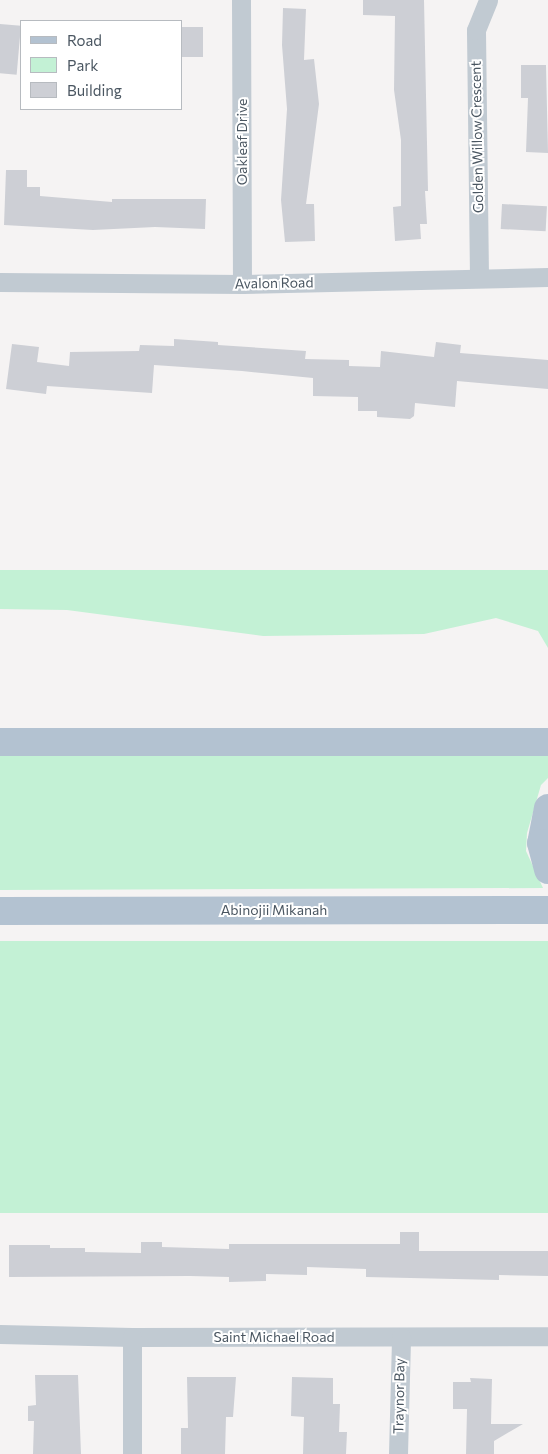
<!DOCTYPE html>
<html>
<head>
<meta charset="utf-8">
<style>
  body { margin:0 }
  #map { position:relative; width:548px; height:1454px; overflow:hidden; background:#f5f3f3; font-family:Commissioner,sans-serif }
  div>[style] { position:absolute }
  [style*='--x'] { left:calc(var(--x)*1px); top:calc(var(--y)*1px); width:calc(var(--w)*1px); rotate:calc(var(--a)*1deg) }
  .green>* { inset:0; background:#c3f1d5; transform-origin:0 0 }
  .building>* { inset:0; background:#cdcfd5; transform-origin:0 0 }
  .street>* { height:19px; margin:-9.5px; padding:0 9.5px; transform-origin:9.5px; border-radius:9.5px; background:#c1cad2 }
  .primary>* { height:28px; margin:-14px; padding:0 14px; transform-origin:14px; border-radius:14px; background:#b3c2d1 }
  span { translate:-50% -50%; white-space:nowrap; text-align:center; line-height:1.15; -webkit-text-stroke:4px #fff; paint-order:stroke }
  .street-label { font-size:14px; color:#4a5661 }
  .legend { position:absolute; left:20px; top:20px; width:162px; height:90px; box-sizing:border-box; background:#fff; border:1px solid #b7bbc0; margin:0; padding:6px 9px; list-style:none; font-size:15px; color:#4a5661 }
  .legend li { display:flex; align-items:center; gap:10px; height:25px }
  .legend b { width:25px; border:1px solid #b7bbc0 }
</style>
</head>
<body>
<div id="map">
  <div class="green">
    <i style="clip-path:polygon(0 570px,548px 570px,548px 648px,538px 631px,496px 618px,424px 634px,263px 636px,67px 610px,0 609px)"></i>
    <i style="clip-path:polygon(548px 751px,548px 778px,541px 785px,527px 833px,526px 851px,543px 888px,0 890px,0 754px)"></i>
    <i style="left:0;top:941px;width:548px;height:272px"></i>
  </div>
  <div class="building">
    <i style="clip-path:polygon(363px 0,424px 0,428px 191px,425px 191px,427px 224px,420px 224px,421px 239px,395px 241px,393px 207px,401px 206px,401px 140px,394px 90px,395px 16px,363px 15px)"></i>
    <i style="clip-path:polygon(283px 8px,306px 9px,304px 60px,314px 59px,319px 104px,306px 204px,314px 204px,315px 241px,285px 242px,281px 200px,287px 109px,282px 45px)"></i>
    <i style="left:0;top:24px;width:21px;height:49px;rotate:5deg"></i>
    <i style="left:181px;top:27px;width:22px;height:30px"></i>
    <i style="clip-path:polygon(521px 65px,546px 65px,548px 153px,526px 152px,528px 98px,521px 98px)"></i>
    <i style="clip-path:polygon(6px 170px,27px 170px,27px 187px,40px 187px,40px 196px,112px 202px,112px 199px,206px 199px,205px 229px,155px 227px,93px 230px,4px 225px)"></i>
    <i style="left:502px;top:204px;width:45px;height:25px;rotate:3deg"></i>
    <i style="clip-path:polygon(174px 339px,218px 342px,218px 345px,306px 351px,305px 359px,349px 360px,349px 366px,380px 367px,381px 351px,434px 357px,436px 342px,461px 345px,460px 353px,548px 360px,548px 389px,457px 381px,455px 407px,415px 403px,414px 416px,410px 419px,377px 417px,377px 411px,358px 411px,358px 397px,313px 396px,313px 378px,242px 371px,154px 365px,152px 393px,47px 386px,46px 394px,6px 389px,12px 344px,39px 347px,37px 362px,69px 366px,70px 352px,139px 351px,140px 345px,174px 346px)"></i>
    <i style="clip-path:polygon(400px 1232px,419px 1232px,419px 1251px,548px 1251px,548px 1276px,499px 1275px,499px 1280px,366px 1277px,366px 1269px,307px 1267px,307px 1275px,266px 1274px,266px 1281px,229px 1282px,229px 1277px,190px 1276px,9px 1277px,9px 1245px,50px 1245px,50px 1248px,85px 1248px,85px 1252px,141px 1253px,141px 1242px,162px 1242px,162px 1247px,229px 1249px,229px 1244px,400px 1244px)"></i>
    <i style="clip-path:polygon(35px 1375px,78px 1375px,81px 1454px,33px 1454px,34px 1421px,28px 1421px,28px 1406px,36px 1405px)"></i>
    <i style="clip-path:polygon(187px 1377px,236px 1377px,233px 1417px,226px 1417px,225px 1454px,181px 1454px,181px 1428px,188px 1428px)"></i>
    <i style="clip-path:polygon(292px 1377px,333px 1378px,333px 1404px,340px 1404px,339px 1432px,347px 1432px,346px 1454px,303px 1454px,304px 1417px,291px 1416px)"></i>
    <i style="clip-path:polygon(470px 1378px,492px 1379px,491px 1424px,523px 1424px,494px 1441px,494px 1454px,466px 1454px,467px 1409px,453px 1409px,453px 1382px,471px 1382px)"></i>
  </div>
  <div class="street">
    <i style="--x:241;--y:0;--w:284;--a:89.8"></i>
    <i style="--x:479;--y:277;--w:247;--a:-90.7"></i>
    <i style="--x:476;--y:30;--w:32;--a:-68"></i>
    <i style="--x:0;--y:282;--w:242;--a:0.5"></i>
    <i style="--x:242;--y:284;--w:306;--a:-1.3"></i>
    <i style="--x:0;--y:1334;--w:132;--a:1.3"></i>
    <i style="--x:132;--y:1337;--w:416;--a:-0.1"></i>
    <i style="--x:132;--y:1337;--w:117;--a:90"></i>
    <i style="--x:398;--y:1454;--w:117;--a:-88.5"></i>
  </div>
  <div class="primary">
    <i style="--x:0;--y:742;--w:548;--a:0"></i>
    <i style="--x:548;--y:808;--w:36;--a:101"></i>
    <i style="--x:541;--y:843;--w:28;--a:75"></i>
    <i style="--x:0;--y:911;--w:548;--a:-0.1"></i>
  </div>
  <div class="street-label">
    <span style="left:477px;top:137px;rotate:-91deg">Golden Willow Crescent</span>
    <span style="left:242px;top:142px;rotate:-90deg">Oakleaf Drive</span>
    <span style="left:274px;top:283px;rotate:-1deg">Avalon Road</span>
    <span style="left:274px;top:910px">Abinojii Mikanah</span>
    <span style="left:274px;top:1337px">Saint Michael Road</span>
    <span style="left:399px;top:1396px;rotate:-89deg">Traynor Bay</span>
  </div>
  <ul class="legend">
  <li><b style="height:6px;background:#b3c2d1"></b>Road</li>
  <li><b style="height:14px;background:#c3f1d5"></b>Park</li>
  <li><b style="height:14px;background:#cdcfd5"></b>Building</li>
  </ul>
</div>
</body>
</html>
